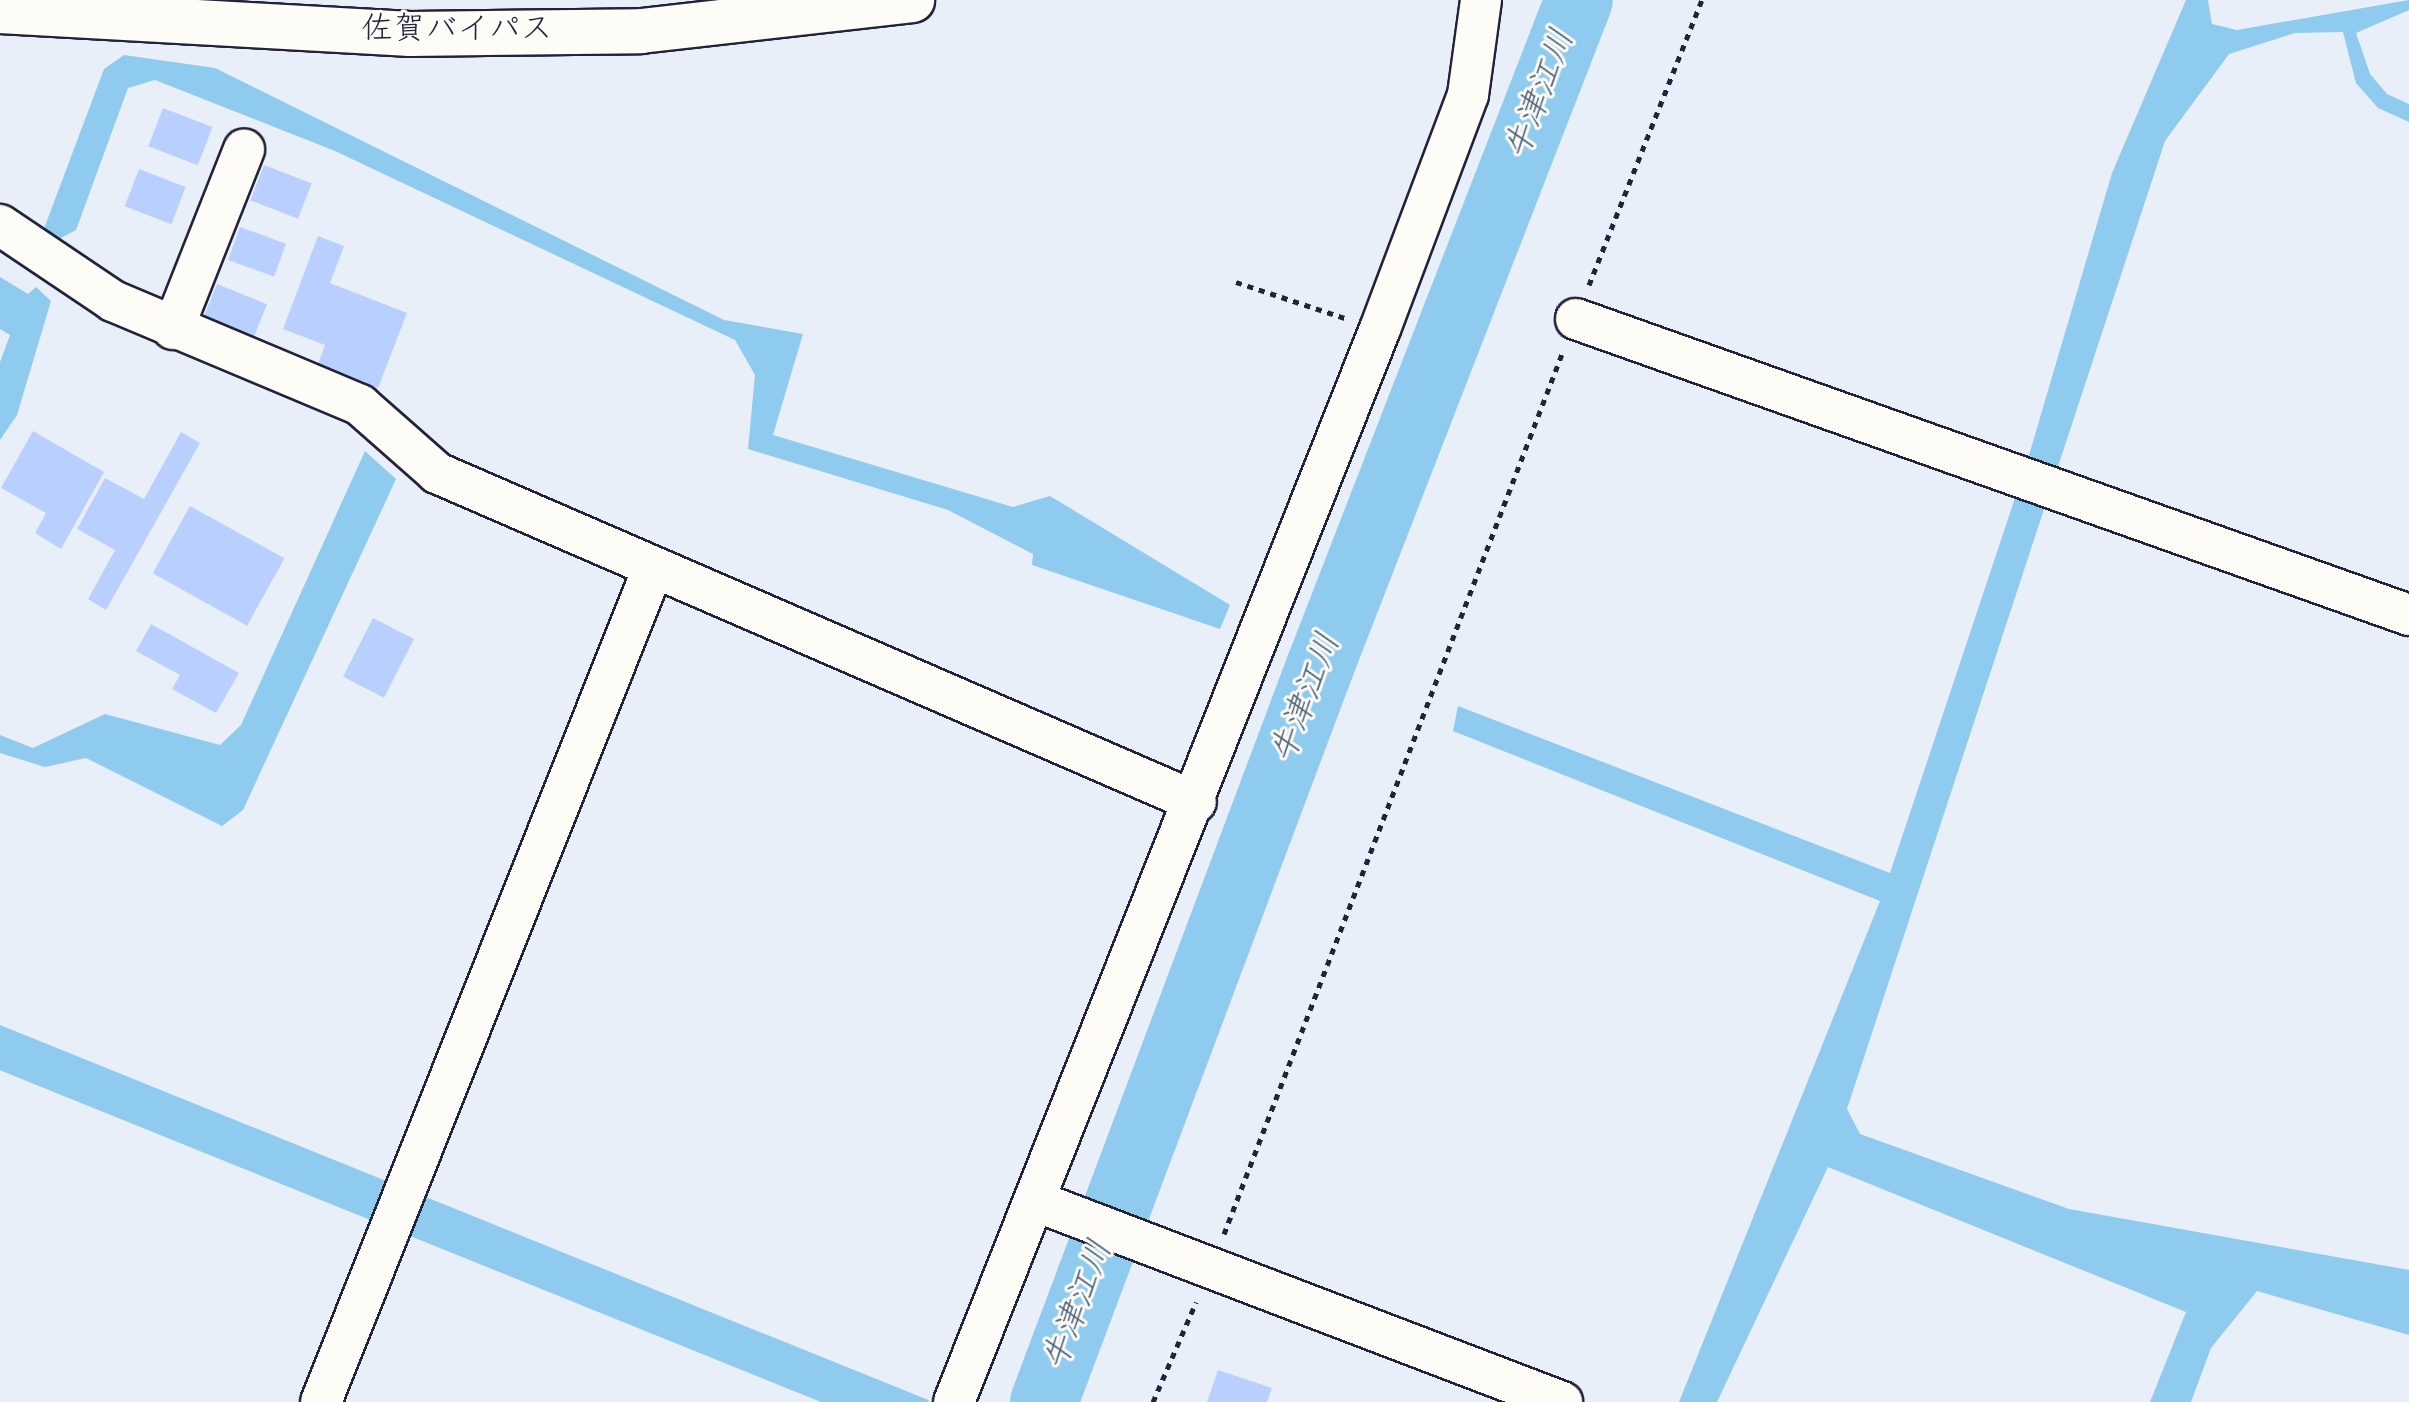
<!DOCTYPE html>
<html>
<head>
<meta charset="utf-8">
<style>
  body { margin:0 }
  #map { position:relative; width:2409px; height:1402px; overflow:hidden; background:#e9eff9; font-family:"Indie Flower","Klee One",sans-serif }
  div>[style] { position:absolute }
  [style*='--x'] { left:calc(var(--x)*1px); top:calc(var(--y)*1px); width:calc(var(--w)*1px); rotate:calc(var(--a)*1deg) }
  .water>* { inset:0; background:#8ecbee; transform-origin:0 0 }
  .river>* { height:68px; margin:-34px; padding:0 34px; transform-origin:34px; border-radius:34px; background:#8ecbee }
  .building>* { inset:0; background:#b9d0ff; transform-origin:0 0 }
  .path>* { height:5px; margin-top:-2.5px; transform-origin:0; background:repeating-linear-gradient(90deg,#22223b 0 6px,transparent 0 12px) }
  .roads { filter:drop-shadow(2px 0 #22223b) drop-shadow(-2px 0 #22223b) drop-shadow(0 2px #22223b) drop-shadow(0 -2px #22223b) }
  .minor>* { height:40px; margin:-20px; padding:0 20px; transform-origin:20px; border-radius:20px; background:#fdfcf7 }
  .highway>* { height:44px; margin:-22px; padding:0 22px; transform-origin:22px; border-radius:22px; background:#fdfcf7 }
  span { translate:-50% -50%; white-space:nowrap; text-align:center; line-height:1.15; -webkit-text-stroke:6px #fdfcf7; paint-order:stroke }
  .street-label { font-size:32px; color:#22223b }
  .water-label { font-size:34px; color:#485d7a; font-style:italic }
</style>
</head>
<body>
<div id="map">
  <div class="water">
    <i style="clip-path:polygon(2186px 0,2208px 0,2212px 24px,2237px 30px,2409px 0,2409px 10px,2356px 33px,2370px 74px,2387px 94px,2409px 104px,2409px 122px,2378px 108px,2356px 83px,2343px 32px,2295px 33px,2229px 54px,2165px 141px,1847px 1109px,1860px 1134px,2069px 1209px,2409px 1270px,2409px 1335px,2257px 1291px,2211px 1348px,2191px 1402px,2150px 1402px,2186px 1312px,1828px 1167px,1717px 1402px,1679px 1402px,1880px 901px,1453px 731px,1458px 706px,1890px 873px,2027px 462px,2112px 173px)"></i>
    <i style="clip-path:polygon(124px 55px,215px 68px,724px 320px,803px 334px,773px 435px,1013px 507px,1050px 496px,1230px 605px,1220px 629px,1032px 565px,1033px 554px,948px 510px,748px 449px,755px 375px,735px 340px,335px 151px,155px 80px,128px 88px,76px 230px,57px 240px,42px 234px,104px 69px)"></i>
    <i style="clip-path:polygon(0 277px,28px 294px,36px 287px,51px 301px,17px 415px,0 440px,0 362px,10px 335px,0 329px)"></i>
    <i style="clip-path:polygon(365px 451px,396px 479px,243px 810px,222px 826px,86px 758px,45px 767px,0 753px,0 735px,33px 748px,105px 714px,220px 745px,241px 725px)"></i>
    <i style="left:0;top:1025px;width:1002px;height:42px;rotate:22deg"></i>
  </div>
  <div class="river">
    <i style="--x:1044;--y:1402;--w:788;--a:-69.43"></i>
    <i style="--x:1321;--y:664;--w:712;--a:-68.77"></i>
  </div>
  <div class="building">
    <i style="left:163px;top:108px;width:53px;height:41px;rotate:21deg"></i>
    <i style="left:264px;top:165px;width:51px;height:38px;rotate:21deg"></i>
    <i style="left:139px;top:169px;width:50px;height:40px;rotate:21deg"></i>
    <i style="left:240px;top:227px;width:49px;height:35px;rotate:20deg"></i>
    <i style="clip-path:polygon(318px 236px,344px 246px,330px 283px,407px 313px,378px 388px,318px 364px,325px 345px,283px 329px)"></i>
    <i style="left:217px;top:284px;width:54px;height:42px;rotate:22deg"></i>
    <i style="clip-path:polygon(33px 431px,104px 472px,61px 549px,35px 533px,46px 513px,1px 488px)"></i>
    <i style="clip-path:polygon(181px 432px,200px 443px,106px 610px,88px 599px,115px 550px,77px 529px,105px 478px,144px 499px)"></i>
    <i style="left:190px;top:506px;width:108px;height:77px;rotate:29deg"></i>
    <i style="left:373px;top:618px;width:46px;height:66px;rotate:27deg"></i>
    <i style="clip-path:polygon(151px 624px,239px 673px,216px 713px,172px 689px,180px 675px,136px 651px)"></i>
    <i style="clip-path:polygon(1218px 1370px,1272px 1388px,1267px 1402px,1207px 1402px)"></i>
  </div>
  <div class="path">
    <i style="--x:1236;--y:282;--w:115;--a:18.3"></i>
    <i style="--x:1589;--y:285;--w:307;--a:-68.4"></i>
    <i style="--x:1224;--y:1234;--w:943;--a:-68.99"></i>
    <i style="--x:1153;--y:1402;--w:109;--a:-66.7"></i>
  </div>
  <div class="roads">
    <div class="minor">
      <i style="--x:0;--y:225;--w:136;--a:33.9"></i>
      <i style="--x:113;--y:301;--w:268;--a:22.8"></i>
      <i style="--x:360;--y:405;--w:103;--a:41.4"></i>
      <i style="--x:437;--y:473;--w:827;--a:23.44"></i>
      <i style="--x:1576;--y:319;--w:884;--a:19.56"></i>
      <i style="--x:173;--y:329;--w:193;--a:-68.4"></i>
      <i style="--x:1038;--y:1202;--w:561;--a:20.89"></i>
      <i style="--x:321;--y:1402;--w:894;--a:-68.28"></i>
      <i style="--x:954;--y:1402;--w:1154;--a:-68.35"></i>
      <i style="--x:1380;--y:329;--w:250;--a:-69.4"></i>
      <i style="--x:1468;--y:95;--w:96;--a:-82.2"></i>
    </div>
    <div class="highway">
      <i style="--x:0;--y:11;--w:411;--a:3.2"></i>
      <i style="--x:410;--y:34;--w:231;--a:-0.7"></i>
      <i style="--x:641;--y:31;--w:273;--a:-6.5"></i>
    </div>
  </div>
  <div class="street-label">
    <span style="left:457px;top:31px">佐賀バイパス</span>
  </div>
  <div class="water-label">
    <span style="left:1542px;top:95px;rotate:-69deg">牛津江川</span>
    <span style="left:1308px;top:699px;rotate:-69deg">牛津江川</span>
    <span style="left:1080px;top:1306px;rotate:-69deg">牛津江川</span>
  </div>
</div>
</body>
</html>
